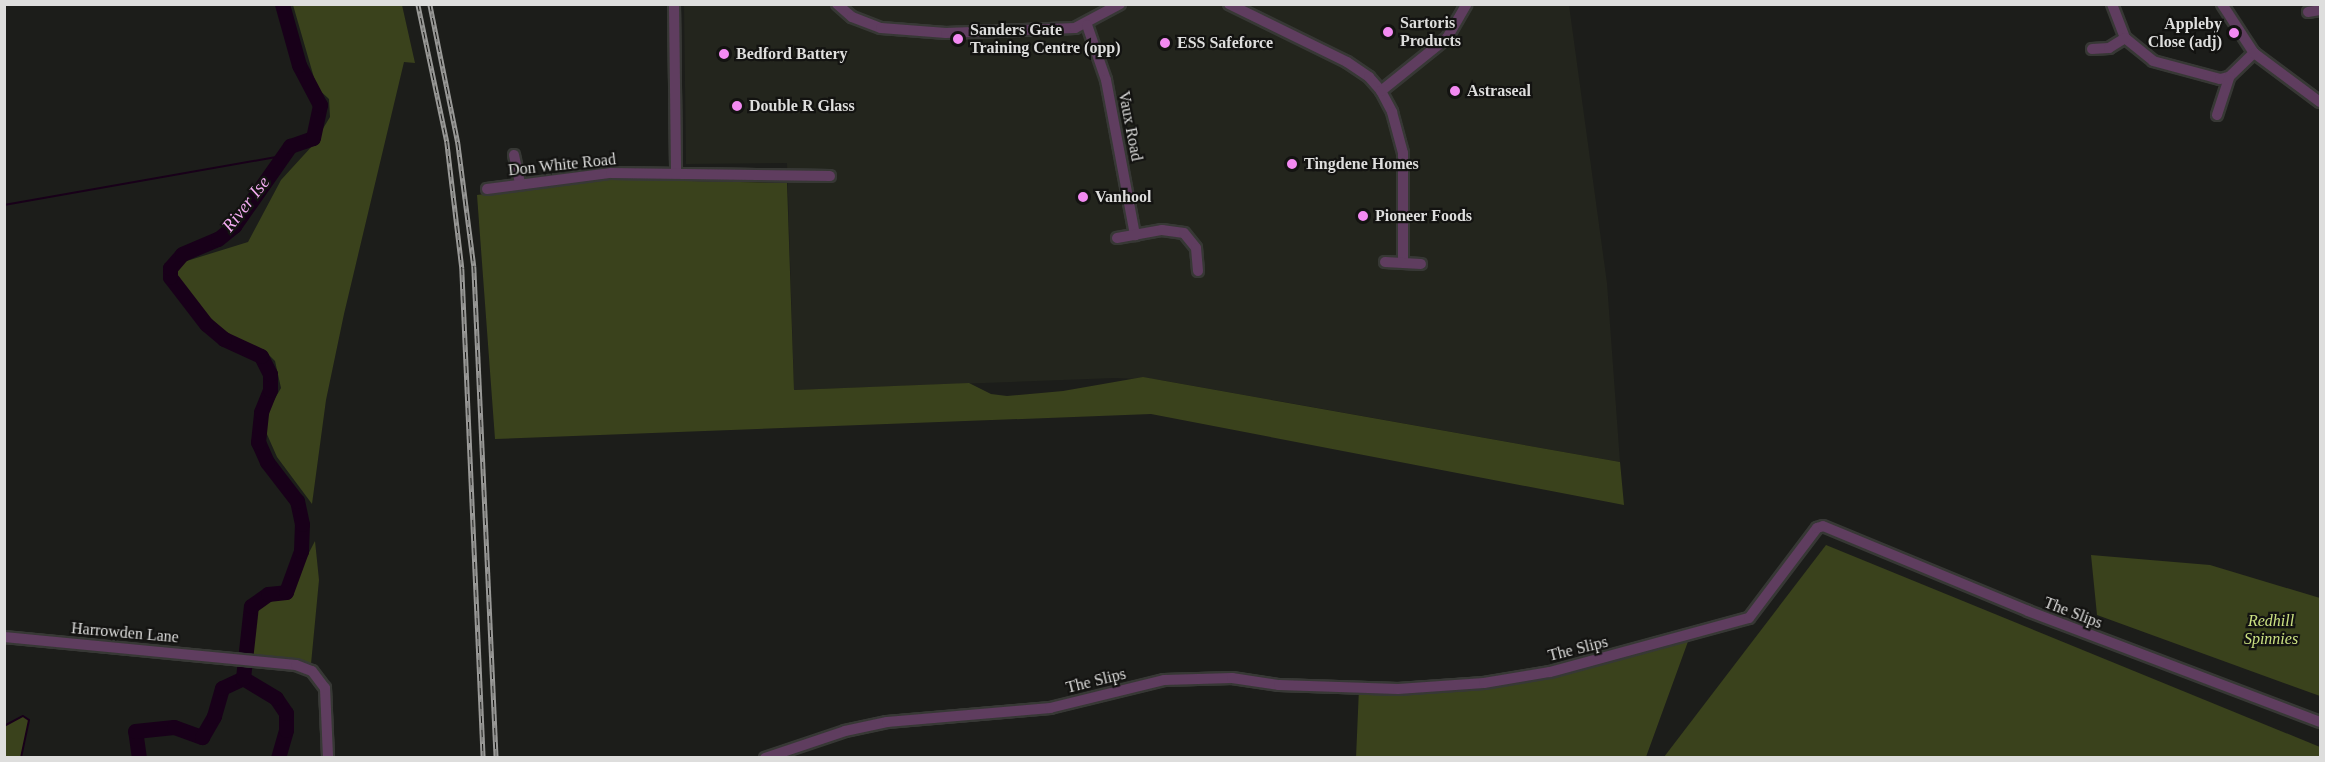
<!DOCTYPE html>
<html>
<head>
<meta charset="utf-8">
<style>
  body { margin:0 }
  #map { position:relative; width:2325px; height:762px; overflow:hidden; background:#1c1d1a; font-family:"Times New Roman",serif }
  div>[style] { position:absolute }
  [style*='--x'] { left:calc(var(--x)*1px); top:calc(var(--y)*1px); width:calc(var(--w)*1px); rotate:calc(var(--a)*1deg) }
  .built>* { inset:0; background:#23251d }
  .green>* { inset:0; background:#3a421c }
  .stream>* { height:2px; margin:-1px; padding:0 1px; transform-origin:1px; border-radius:1px; background:#180019 }
  .river>* { height:15px; margin:-7.5px; padding:0 7.5px; transform-origin:7.5px; border-radius:7.5px; background:#180019 }
  .roads { filter:drop-shadow(2px 0 #373835) drop-shadow(-2px 0 #373835) drop-shadow(0 2px #373835) drop-shadow(0 -2px #373835) }
  .street>* { height:10px; margin:-5px; padding:0 5px; transform-origin:5px; border-radius:5px; background:#5f3d5f }
  .rail>* { height:4.5px; margin-top:-2.25px; transform-origin:0; background:repeating-linear-gradient(90deg,#131311 0 7px,#999997 0 14px); box-sizing:border-box; border-block:2px solid #999997 }
  .dots>* { width:16px; height:16px; translate:-50% -50%; box-sizing:border-box; border:3px solid #131311; border-radius:50% }
  span { translate:-50% -50%; white-space:nowrap; text-align:center; line-height:1.15; -webkit-text-stroke:4.5px #131311; paint-order:stroke }
  .poi-label { font-size:16px; color:#dededd; font-weight:700 }
  .left { translate:0 -50%; text-align:left }
  .right { translate:-100% -50%; text-align:right }
  .street-label { font-size:16px; color:#dededd }
  .park-label { font-size:16px; color:#cbe182; font-style:italic }
  .water-label { font-size:18px; color:#f5adf3; font-style:italic }
  .frame { position:absolute; inset:0; border:6px solid #dededd; pointer-events:none }
</style>
</head>
<body>
<div id="map">
  <div class="built">
    <i style="clip-path:polygon(684px 5px,1569px 5px,1607px 283px,1620px 462px,1160px 380px,1115px 378px,794px 390px,787px 163px,686px 164px)"></i>
  </div>
  <div class="green">
    <i style="clip-path:polygon(293px 5px,402px 5px,415px 63px,404px 62px,344px 314px,326px 400px,312px 504px,277px 457px,266px 432px,266px 414px,281px 388px,275px 361px,265px 351px,226px 333px,200px 308px,174px 270px,177px 264px,248px 242px,281px 180px,313px 145px,330px 117px,329px 99px,317px 88px)"></i>
    <i style="clip-path:polygon(593px 179px,787px 183px,794px 390px,969px 383px,991px 394px,1007px 396px,1063px 391px,1143px 377px,1620px 462px,1624px 505px,1151px 414px,495px 439px,477px 195px)"></i>
    <i style="clip-path:polygon(315px 541px,319px 580px,311px 664px,247px 654px,253px 609px,268px 596px,288px 593px)"></i>
    <i style="clip-path:polygon(1826px 545px,2320px 747px,2320px 757px,1664px 757px)"></i>
    <i style="clip-path:polygon(2091px 555px,2210px 565px,2320px 598px,2320px 696px,2097px 615px)"></i>
    <i style="clip-path:polygon(1690px 636px,1646px 757px,1356px 758px,1359px 688px,1484px 683px)"></i>
    <i style="clip-path:polygon(23px 716px,29px 720px,21px 757px,5px 757px,5px 726px)"></i>
  </div>
  <div class="stream">
    <i style="--x:4;--y:205;--w:282;--a:-10"></i>
    <i style="--x:4;--y:726;--w:21;--a:-28"></i>
    <i style="--x:23;--y:716;--w:7;--a:34"></i>
    <i style="--x:29;--y:720;--w:39;--a:102"></i>
  </div>
  <div class="river">
    <i style="--x:139;--y:758;--w:27;--a:-98"></i>
    <i style="--x:135;--y:731;--w:39;--a:-6"></i>
    <i style="--x:174;--y:727;--w:30;--a:20"></i>
    <i style="--x:202;--y:737;--w:24;--a:-60"></i>
    <i style="--x:214;--y:716;--w:29;--a:-74"></i>
    <i style="--x:222;--y:688;--w:23;--a:-25"></i>
    <i style="--x:278;--y:758;--w:29;--a:-74"></i>
    <i style="--x:286;--y:730;--w:17;--a:-90"></i>
    <i style="--x:286;--y:713;--w:18;--a:-124"></i>
    <i style="--x:276;--y:698;--w:39;--a:-149"></i>
    <i style="--x:243;--y:678;--w:72;--a:-83.7"></i>
    <i style="--x:251;--y:606;--w:21;--a:-35"></i>
    <i style="--x:268;--y:594;--w:18;--a:-6"></i>
    <i style="--x:286;--y:592;--w:44;--a:-69.9"></i>
    <i style="--x:301;--y:551;--w:27;--a:-88"></i>
    <i style="--x:302;--y:524;--w:24;--a:-102"></i>
    <i style="--x:297;--y:501;--w:49;--a:-127.6"></i>
    <i style="--x:267;--y:462;--w:22;--a:-114"></i>
    <i style="--x:258;--y:442;--w:30;--a:-84"></i>
    <i style="--x:261;--y:412;--w:24;--a:-68"></i>
    <i style="--x:270;--y:390;--w:16;--a:-90"></i>
    <i style="--x:270;--y:374;--w:20;--a:-117"></i>
    <i style="--x:261;--y:356;--w:41;--a:-155.3"></i>
    <i style="--x:224;--y:339;--w:23;--a:-140"></i>
    <i style="--x:206;--y:324;--w:59;--a:-127.5"></i>
    <i style="--x:170;--y:277;--w:9;--a:-90"></i>
    <i style="--x:170;--y:268;--w:18;--a:-49"></i>
    <i style="--x:182;--y:254;--w:39;--a:-23"></i>
    <i style="--x:218;--y:239;--w:21;--a:-39"></i>
    <i style="--x:234;--y:226;--w:98;--a:-55"></i>
    <i style="--x:290;--y:146;--w:24;--a:-19"></i>
    <i style="--x:313;--y:138;--w:34;--a:-78"></i>
    <i style="--x:320;--y:105;--w:45;--a:-117.7"></i>
    <i style="--x:299;--y:65;--w:63;--a:-105.6"></i>
  </div>
  <div class="roads">
    <div class="street">
      <i style="--x:674;--y:4;--w:169;--a:89.3"></i>
      <i style="--x:837;--y:4;--w:20;--a:41"></i>
      <i style="--x:852;--y:17;--w:31;--a:21"></i>
      <i style="--x:881;--y:28;--w:65;--a:4.4"></i>
      <i style="--x:946;--y:33;--w:129;--a:-2.2"></i>
      <i style="--x:1075;--y:28;--w:51;--a:-28.1"></i>
      <i style="--x:1229;--y:4;--w:131;--a:26.2"></i>
      <i style="--x:1347;--y:62;--w:27;--a:34"></i>
      <i style="--x:1369;--y:77;--w:18;--a:49"></i>
      <i style="--x:1381;--y:91;--w:24;--a:62"></i>
      <i style="--x:1392;--y:112;--w:42;--a:75"></i>
      <i style="--x:1403;--y:153;--w:109;--a:90"></i>
      <i style="--x:2112;--y:4;--w:36;--a:69"></i>
      <i style="--x:2125;--y:38;--w:36;--a:39"></i>
      <i style="--x:2153;--y:61;--w:69;--a:15"></i>
      <i style="--x:2220;--y:79;--w:9;--a:-13"></i>
      <i style="--x:2229;--y:77;--w:35;--a:-44"></i>
      <i style="--x:2222;--y:4;--w:59;--a:56.9"></i>
      <i style="--x:2254;--y:53;--w:82;--a:36.6"></i>
      <i style="--x:2308;--y:12;--w:12;--a:-9"></i>
      <i style="--x:1087;--y:25;--w:58;--a:70.9"></i>
      <i style="--x:1106;--y:80;--w:158;--a:79.4"></i>
      <i style="--x:2092;--y:49;--w:17;--a:-3"></i>
      <i style="--x:2109;--y:48;--w:19;--a:-32"></i>
      <i style="--x:1381;--y:91;--w:85;--a:-38.8"></i>
      <i style="--x:1447;--y:38;--w:39;--a:-60"></i>
      <i style="--x:2217;--y:115;--w:40;--a:-72"></i>
      <i style="--x:514;--y:155;--w:30;--a:78"></i>
      <i style="--x:487;--y:189;--w:125;--a:-7.4"></i>
      <i style="--x:611;--y:173;--w:219;--a:0.8"></i>
      <i style="--x:1117;--y:238;--w:46;--a:-10.1"></i>
      <i style="--x:1162;--y:230;--w:22;--a:8"></i>
      <i style="--x:1184;--y:233;--w:19;--a:51"></i>
      <i style="--x:1196;--y:248;--w:23;--a:85"></i>
      <i style="--x:1385;--y:262;--w:36;--a:3"></i>
      <i style="--x:4;--y:637;--w:293;--a:5.5"></i>
      <i style="--x:296;--y:665;--w:17;--a:21"></i>
      <i style="--x:312;--y:671;--w:21;--a:53"></i>
      <i style="--x:325;--y:688;--w:70;--a:87.5"></i>
      <i style="--x:765;--y:758;--w:84;--a:-18.6"></i>
      <i style="--x:845;--y:731;--w:43;--a:-12.1"></i>
      <i style="--x:887;--y:722;--w:164;--a:-4.9"></i>
      <i style="--x:1050;--y:708;--w:117;--a:-13.8"></i>
      <i style="--x:1164;--y:680;--w:68;--a:-1.7"></i>
      <i style="--x:1232;--y:678;--w:48;--a:8.5"></i>
      <i style="--x:1279;--y:685;--w:119;--a:1.9"></i>
      <i style="--x:1398;--y:689;--w:86;--a:-4"></i>
      <i style="--x:1484;--y:683;--w:67;--a:-9.5"></i>
      <i style="--x:1550;--y:672;--w:206;--a:-15.2"></i>
      <i style="--x:1749;--y:618;--w:113;--a:-52.9"></i>
      <i style="--x:1817;--y:528;--w:6;--a:-18"></i>
      <i style="--x:1823;--y:526;--w:222;--a:22.5"></i>
      <i style="--x:2028;--y:611;--w:312;--a:20.8"></i>
    </div>
  </div>
  <div class="rail">
    <i style="--x:418;--y:4;--w:141;--a:78.1"></i>
    <i style="--x:447;--y:142;--w:127;--a:83.2"></i>
    <i style="--x:462;--y:268;--w:490;--a:87.5"></i>
    <i style="--x:430;--y:4;--w:142;--a:78.6"></i>
    <i style="--x:458;--y:143;--w:124;--a:82.6"></i>
    <i style="--x:474;--y:266;--w:492;--a:87.4"></i>
  </div>
  <div class="dots">
    <i style="left:1388px;top:32px;background:#f38af2"></i>
    <i style="left:2234px;top:33px;background:#f38af2"></i>
    <i style="left:958px;top:39px;background:#f38af2"></i>
    <i style="left:1165px;top:43px;background:#f38af2"></i>
    <i style="left:724px;top:54px;background:#f38af2"></i>
    <i style="left:1455px;top:91px;background:#f38af2"></i>
    <i style="left:737px;top:106px;background:#f38af2"></i>
    <i style="left:1292px;top:164px;background:#f38af2"></i>
    <i style="left:1083px;top:197px;background:#f38af2"></i>
    <i style="left:1363px;top:216px;background:#f38af2"></i>
  </div>
  <div class="poi-label">
    <span class="left" style="left:1400px;top:32px">Sartoris<br>Products</span>
    <span class="right" style="left:2222px;top:33px">Appleby<br>Close (adj)</span>
    <span class="left" style="left:970px;top:39px">Sanders Gate<br>Training Centre (opp)</span>
    <span class="left" style="left:1177px;top:43px">ESS Safeforce</span>
    <span class="left" style="left:736px;top:54px">Bedford Battery</span>
    <span class="left" style="left:1467px;top:91px">Astraseal</span>
    <span class="left" style="left:749px;top:106px">Double R Glass</span>
    <span class="left" style="left:1304px;top:164px">Tingdene Homes</span>
    <span class="left" style="left:1095px;top:197px">Vanhool</span>
    <span class="left" style="left:1375px;top:216px">Pioneer Foods</span>
  </div>
  <div class="street-label">
    <span style="left:1130px;top:126px;rotate:79deg">Vaux Road</span>
    <span style="left:562px;top:165px;rotate:-6deg">Don White Road</span>
    <span style="left:2073px;top:613px;rotate:21deg">The Slips</span>
    <span style="left:125px;top:633px;rotate:5deg">Harrowden Lane</span>
    <span style="left:1578px;top:649px;rotate:-14deg">The Slips</span>
    <span style="left:1096px;top:681px;rotate:-14deg">The Slips</span>
  </div>
  <div class="park-label">
    <span style="left:2271px;top:630px">Redhill<br>Spinnies</span>
  </div>
  <div class="water-label">
    <span style="left:246px;top:204px;rotate:-52deg">River Ise</span>
  </div>
  <div class="frame"></div>
</div>
</body>
</html>
